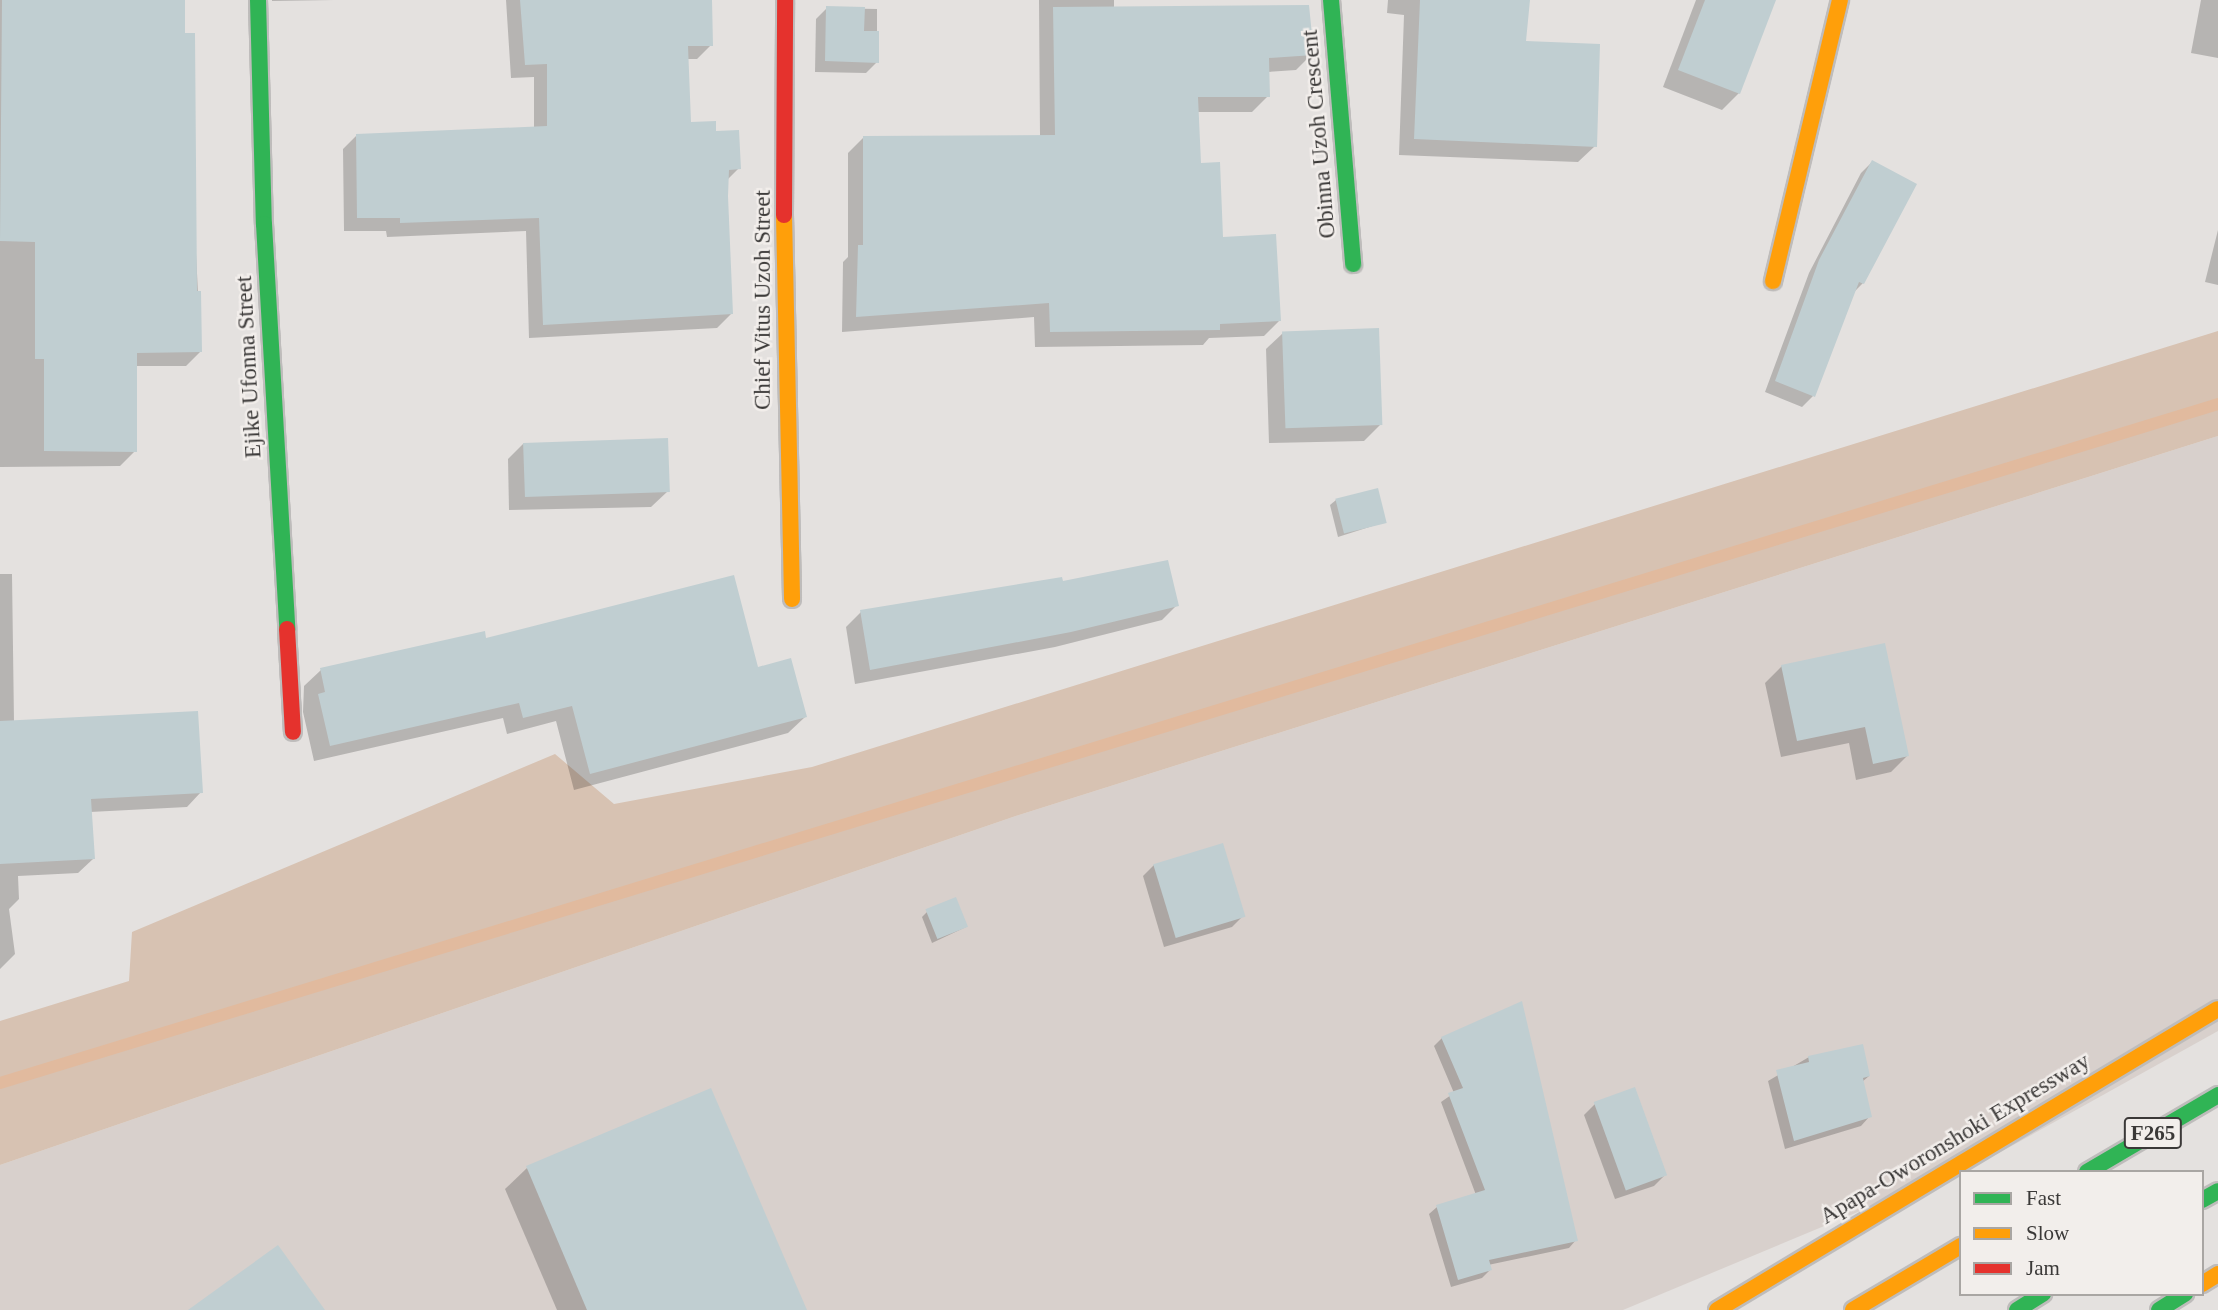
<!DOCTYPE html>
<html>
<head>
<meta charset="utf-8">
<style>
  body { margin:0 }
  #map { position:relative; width:2218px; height:1310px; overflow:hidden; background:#e4e1df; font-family:"Times New Roman",serif }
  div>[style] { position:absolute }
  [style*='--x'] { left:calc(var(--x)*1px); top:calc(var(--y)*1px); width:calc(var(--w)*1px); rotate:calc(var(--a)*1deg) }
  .built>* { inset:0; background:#d8d0cc }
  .green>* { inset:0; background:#d7c2b2 }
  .shadow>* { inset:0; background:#0003 }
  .stream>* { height:12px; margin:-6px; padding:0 6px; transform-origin:6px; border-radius:6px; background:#e1ba9e }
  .building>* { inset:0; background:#c0ced1; transform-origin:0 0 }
  .roads { filter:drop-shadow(2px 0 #bebcbb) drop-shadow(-2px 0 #bebcbb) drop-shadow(0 2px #bebcbb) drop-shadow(0 -2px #bebcbb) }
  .fast>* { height:16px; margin:-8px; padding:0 8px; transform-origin:8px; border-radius:8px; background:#30b455 }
  .slow>* { height:16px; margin:-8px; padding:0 8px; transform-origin:8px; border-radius:8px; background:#ff9f0a }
  .jam>* { height:16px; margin:-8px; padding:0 8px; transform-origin:8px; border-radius:8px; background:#e5322d }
  span { translate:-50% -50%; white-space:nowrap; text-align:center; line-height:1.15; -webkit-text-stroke:5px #f2eeeb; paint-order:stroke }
  .shield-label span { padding:2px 5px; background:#f2eeeb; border:2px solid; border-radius:5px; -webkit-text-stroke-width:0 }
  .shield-label { font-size:21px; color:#3b3938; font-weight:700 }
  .street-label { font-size:23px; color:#3b3938 }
  .legend { position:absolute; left:1959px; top:1170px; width:245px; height:126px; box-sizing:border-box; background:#f2eeeb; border:2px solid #a9a6a3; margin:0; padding:9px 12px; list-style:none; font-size:21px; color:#3b3938 }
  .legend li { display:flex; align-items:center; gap:14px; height:35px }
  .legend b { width:35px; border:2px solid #a9a6a3 }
</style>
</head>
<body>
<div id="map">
  <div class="built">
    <i style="clip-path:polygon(2218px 436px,2218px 1031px,1997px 1154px,1623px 1310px,0 1310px,0 1165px,1019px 815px)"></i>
  </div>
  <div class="green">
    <i style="clip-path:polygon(2218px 331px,2218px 436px,1019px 815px,0 1165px,0 1021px,129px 981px,132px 932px,555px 754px,614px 804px,812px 767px)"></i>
  </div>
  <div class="shadow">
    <i style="clip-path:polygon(0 0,183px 0,201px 351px,186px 366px,135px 366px,135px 451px,120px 466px,0 467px)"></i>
    <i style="clip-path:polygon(272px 0,334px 0,272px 1px)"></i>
    <i style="clip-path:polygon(506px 0,710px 0,711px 45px,697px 59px,687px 59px,689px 124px,715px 133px,739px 168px,727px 180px,731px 314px,717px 328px,529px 338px,526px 231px,387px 237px,386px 231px,344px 231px,343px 149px,357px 135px,534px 129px,534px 77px,511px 78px)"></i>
    <i style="clip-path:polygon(1039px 0,1114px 0,1114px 8px,1312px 54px,1296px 70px,1267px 72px,1268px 96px,1252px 112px,1197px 112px,1199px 165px,1221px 239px,1279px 321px,1264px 336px,1209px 338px,1203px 345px,1035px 347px,1034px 317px,842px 332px,843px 262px,848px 257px,848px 153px,864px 137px,1040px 137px)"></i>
    <i style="clip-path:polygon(1388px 0,1528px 0,1524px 42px,1595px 146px,1578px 162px,1399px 155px,1404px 15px,1387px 13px)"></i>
    <i style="clip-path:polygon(1696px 0,1775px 0,1739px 93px,1722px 110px,1663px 87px)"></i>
    <i style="clip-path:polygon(2201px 0,2218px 0,2218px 58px,2191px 53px)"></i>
    <i style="clip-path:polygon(827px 8px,877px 9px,877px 62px,866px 73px,815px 72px,816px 19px)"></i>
    <i style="clip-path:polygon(1872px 162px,1863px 283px,1853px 293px,1813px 396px,1802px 407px,1765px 392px,1809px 273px,1861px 173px)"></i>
    <i style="clip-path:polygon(2218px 230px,2218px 285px,2205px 282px)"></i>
    <i style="clip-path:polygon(1283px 333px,1380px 425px,1364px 441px,1269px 443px,1266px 349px)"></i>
    <i style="clip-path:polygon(524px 443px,668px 491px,651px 507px,509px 510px,508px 459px)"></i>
    <i style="clip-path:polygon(1336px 500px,1385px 522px,1338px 537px,1330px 505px)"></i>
    <i style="clip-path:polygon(0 538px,0 574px,12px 574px,14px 722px,201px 792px,187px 807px,90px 812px,93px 859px,78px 873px,18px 876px,19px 899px,9px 909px,15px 954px,0 969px)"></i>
    <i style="clip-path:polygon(1061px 583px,1177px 605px,1162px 620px,1055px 647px,855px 684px,846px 627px,861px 612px)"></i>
    <i style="clip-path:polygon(485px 640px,757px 669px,805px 717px,788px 733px,574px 790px,556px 721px,507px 734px,503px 718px,314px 761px,303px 712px,304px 686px,321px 670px)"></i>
    <i style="clip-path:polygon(1782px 666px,1907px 756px,1891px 772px,1856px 780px,1849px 743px,1781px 757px,1765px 683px)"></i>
    <i style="clip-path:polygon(1154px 865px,1243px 916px,1232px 927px,1164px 947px,1143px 876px)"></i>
    <i style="clip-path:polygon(927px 912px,966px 927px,932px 943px,922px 917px)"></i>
    <i style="clip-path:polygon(1442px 1038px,1576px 1240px,1569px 1248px,1488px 1265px,1490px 1270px,1482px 1278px,1451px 1287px,1429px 1214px,1437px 1207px,1476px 1195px,1441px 1102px,1454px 1093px,1434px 1046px)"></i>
    <i style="clip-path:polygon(1809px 1057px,1869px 1076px,1862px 1082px,1870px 1116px,1861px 1126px,1785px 1149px,1768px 1081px)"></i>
    <i style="clip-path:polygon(710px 1090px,805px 1310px,557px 1310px,505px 1189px,527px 1168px)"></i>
    <i style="clip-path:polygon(1595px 1104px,1665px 1175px,1654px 1186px,1615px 1199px,1584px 1115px)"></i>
  </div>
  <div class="stream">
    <i style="--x:0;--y:1083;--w:2320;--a:-17.02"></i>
  </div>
  <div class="building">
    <i style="clip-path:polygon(2px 0,185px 0,185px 33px,195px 33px,197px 291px,201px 291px,202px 352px,137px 353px,137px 452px,44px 451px,44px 359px,35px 359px,35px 242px,0 241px)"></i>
    <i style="clip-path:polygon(520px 0,712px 0,713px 46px,688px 46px,691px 122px,716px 121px,716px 131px,739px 130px,741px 169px,729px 170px,728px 196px,733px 314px,543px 325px,539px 218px,400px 223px,400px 218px,357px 218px,356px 134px,547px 126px,547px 64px,525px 65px)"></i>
    <i style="clip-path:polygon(1420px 0,1530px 0,1526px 41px,1600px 44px,1597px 147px,1414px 139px)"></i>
    <i style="clip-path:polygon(1705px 0,1776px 0,1740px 94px,1678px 70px)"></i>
    <i style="clip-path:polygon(1309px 5px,1314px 55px,1269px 58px,1270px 97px,1198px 97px,1201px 163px,1220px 162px,1223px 237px,1276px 234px,1281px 321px,1220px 324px,1220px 330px,1050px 332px,1049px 303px,856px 317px,858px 245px,863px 245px,863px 136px,1055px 135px,1053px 7px)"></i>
    <i style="clip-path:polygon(826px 6px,865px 7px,864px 31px,879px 31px,879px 63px,825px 61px)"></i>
    <i style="clip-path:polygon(1872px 160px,1917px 184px,1864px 284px,1859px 282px,1815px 397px,1775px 381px,1819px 260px)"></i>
    <i style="left:1379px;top:328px;width:97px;height:97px;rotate:88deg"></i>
    <i style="left:668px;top:438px;width:54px;height:145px;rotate:88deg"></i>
    <i style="left:1378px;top:488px;width:36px;height:44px;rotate:76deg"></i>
    <i style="clip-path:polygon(1168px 560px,1179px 606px,1071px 632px,870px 670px,860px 610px,1062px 577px,1063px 581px)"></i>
    <i style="clip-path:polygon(734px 575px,758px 667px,791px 658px,807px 717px,590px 774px,572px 706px,523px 718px,519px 703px,330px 746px,318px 694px,325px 692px,320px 668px,485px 631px,486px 638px)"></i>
    <i style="clip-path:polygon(1885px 643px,1909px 756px,1873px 764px,1865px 727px,1797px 741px,1781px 665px)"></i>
    <i style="clip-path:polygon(198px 711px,203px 793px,91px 799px,95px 859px,0 864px,0 721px)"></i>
    <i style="left:1223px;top:843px;width:77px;height:73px;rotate:73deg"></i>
    <i style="left:956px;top:897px;width:32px;height:33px;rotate:68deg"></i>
    <i style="clip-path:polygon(1522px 1001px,1578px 1241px,1489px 1260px,1492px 1270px,1458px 1280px,1436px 1205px,1485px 1190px,1448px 1093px,1463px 1088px,1441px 1037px)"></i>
    <i style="clip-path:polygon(1863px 1044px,1870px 1076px,1863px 1078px,1872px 1117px,1794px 1141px,1776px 1070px,1809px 1062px,1808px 1056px)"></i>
    <i style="left:1635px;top:1087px;width:94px;height:44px;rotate:70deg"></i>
    <i style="clip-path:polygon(711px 1088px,807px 1310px,587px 1310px,526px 1166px)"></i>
    <i style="clip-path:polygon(278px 1245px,325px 1310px,188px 1310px)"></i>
  </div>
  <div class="roads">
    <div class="fast">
      <i style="--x:258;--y:0;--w:224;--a:88.5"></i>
      <i style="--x:264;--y:224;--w:406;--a:86.7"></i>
      <i style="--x:1331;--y:0;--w:265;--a:85.2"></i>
      <i style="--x:2087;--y:1172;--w:152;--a:-30.4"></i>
      <i style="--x:2202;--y:1200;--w:18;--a:-29"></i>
      <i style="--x:2017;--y:1310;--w:31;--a:-32"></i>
      <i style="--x:2159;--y:1310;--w:31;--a:-32"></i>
    </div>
    <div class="slow">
      <i style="--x:784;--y:215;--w:384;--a:88.8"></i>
      <i style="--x:1773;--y:281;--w:289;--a:-76.6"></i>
      <i style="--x:2202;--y:1284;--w:19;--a:-32"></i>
      <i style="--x:1717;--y:1310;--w:584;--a:-31"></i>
      <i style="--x:1853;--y:1310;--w:126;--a:-30.7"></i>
    </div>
    <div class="jam">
      <i style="--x:784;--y:215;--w:215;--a:-89.7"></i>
      <i style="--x:287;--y:629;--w:103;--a:86.7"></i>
    </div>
  </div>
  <div class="shield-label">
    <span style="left:2153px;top:1133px">F265</span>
  </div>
  <div class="street-label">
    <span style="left:1319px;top:134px;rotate:-95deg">Obinna Uzoh Crescent</span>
    <span style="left:763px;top:300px;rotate:-90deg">Chief Vitus Uzoh Street</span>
    <span style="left:249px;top:367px;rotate:-93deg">Ejike Ufonna Street</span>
    <span style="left:1955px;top:1139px;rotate:-31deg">Apapa-Oworonshoki Expressway</span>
  </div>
  <ul class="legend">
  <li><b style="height:9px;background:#30b455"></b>Fast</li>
  <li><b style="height:9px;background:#ff9f0a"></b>Slow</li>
  <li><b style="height:9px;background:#e5322d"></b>Jam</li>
  </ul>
</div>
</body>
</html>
